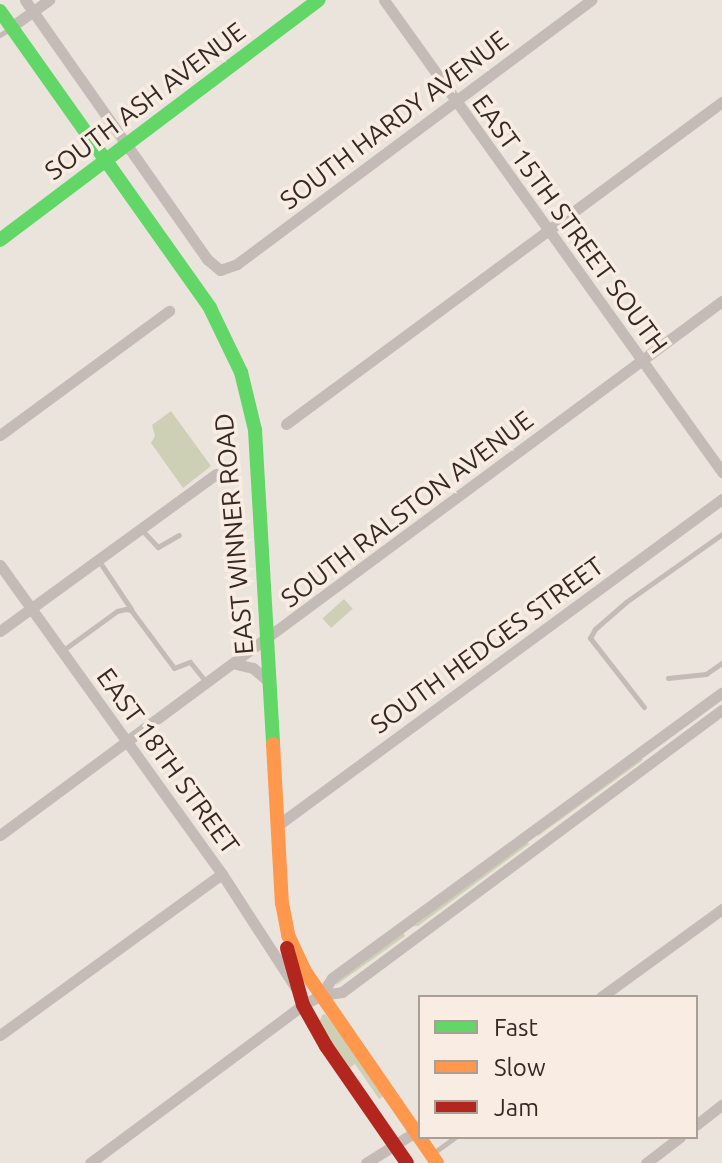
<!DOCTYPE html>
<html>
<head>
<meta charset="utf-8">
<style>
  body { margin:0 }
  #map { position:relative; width:722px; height:1163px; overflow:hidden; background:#ebe4dd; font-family:Ubuntu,sans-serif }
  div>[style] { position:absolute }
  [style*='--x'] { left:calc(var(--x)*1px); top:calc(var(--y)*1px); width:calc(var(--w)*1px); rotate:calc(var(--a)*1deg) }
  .green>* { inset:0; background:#ced0b6; transform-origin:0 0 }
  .lane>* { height:5px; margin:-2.5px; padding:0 2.5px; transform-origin:2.5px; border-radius:2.5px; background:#c4bbb6 }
  .street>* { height:11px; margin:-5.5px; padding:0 5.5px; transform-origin:5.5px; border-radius:5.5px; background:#c4bbb6 }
  .fast>* { height:14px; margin:-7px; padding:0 7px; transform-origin:7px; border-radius:7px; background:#63d668 }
  .slow>* { height:14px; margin:-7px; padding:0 7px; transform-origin:7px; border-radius:7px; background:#ff974d }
  .jam>* { height:14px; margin:-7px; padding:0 7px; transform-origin:7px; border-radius:7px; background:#b3261e }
  span { translate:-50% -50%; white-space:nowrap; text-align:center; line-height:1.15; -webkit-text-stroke:7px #f9ede3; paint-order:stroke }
  .street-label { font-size:26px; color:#342925 }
  .legend { position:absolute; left:418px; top:995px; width:280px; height:144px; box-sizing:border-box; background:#f9ede3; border:2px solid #aa9f97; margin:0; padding:10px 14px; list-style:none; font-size:24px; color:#342925 }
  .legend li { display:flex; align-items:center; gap:16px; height:40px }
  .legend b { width:40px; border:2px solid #aa9f97 }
</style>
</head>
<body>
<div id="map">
  <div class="green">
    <i style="clip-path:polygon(171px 411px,211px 466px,183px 488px,151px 443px,155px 436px,152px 425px)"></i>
    <i style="left:344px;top:599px;width:13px;height:29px;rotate:48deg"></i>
    <i style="clip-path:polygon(641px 757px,643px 760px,538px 836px,537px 834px)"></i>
    <i style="clip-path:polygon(526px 841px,529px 844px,418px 926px,414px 926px)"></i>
    <i style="clip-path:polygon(403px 932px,405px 936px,336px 985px,336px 981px)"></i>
    <i style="clip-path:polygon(323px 1014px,326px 1015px,385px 1095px,379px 1099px,355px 1064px,348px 1069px,319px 1022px)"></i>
  </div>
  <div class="lane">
    <i style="--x:0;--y:35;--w:13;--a:-32"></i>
    <i style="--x:141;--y:529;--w:25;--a:47"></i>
    <i style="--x:158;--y:547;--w:24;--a:-30"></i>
    <i style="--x:99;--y:561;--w:58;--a:56.3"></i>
    <i style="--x:62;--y:651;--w:68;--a:-36"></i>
    <i style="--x:117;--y:611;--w:9;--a:-13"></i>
    <i style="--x:126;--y:609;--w:5;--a:11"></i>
    <i style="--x:131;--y:610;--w:72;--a:53.4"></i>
    <i style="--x:174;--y:668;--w:17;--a:-21"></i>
    <i style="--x:190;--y:662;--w:26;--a:51"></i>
    <i style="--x:668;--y:678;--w:38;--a:-6"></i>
    <i style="--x:706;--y:674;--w:19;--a:-35"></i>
    <i style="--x:644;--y:707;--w:88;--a:-128"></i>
    <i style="--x:590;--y:638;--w:10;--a:-61"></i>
    <i style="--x:595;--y:629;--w:41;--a:-41.1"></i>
    <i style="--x:626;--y:602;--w:118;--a:-35.3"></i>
    <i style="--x:432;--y:1154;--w:29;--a:-36"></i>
  </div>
  <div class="street">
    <i style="--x:25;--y:0;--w:317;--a:54.9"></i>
    <i style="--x:207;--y:259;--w:17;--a:40"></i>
    <i style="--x:220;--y:270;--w:18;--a:-19"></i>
    <i style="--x:237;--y:264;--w:442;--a:-36.7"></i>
    <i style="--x:384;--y:0;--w:581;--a:54.39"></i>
    <i style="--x:11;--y:27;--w:47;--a:-35.4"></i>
    <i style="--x:286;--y:424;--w:542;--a:-36.45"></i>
    <i style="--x:0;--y:435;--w:210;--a:-36.3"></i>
    <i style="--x:0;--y:565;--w:380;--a:54.3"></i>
    <i style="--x:222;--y:874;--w:135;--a:57.1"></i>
    <i style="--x:0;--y:631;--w:267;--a:-36"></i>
    <i style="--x:236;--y:664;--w:17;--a:13"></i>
    <i style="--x:253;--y:668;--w:21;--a:41"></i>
    <i style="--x:278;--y:825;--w:551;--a:-36.29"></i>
    <i style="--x:0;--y:835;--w:898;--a:-36.49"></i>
    <i style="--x:321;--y:995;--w:20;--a:-57"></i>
    <i style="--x:332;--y:978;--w:483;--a:-36.2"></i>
    <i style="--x:601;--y:997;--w:150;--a:-36"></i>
    <i style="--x:0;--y:1035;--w:274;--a:-36"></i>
    <i style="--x:696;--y:1125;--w:33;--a:-38"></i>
    <i style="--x:90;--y:1163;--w:265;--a:-36.6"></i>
    <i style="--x:303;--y:1005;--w:21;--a:-29"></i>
    <i style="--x:321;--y:995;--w:21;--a:-8"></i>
    <i style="--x:342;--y:992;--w:473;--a:-36.6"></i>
    <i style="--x:366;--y:1163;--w:64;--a:-32.2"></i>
    <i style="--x:646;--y:1163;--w:43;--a:-37.4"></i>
  </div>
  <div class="fast">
    <i style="--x:0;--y:11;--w:364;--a:54.7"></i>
    <i style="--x:210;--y:308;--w:71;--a:64.2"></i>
    <i style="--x:241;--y:372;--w:60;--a:76.4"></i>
    <i style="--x:255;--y:430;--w:315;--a:86.7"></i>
    <i style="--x:0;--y:240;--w:399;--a:-37"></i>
  </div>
  <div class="slow">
    <i style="--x:273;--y:744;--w:159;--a:86.8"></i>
    <i style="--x:282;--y:903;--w:33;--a:79"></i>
    <i style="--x:288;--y:935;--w:38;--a:65"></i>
    <i style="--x:304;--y:970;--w:234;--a:55.4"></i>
  </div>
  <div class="jam">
    <i style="--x:287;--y:948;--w:59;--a:74.3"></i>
    <i style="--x:303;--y:1005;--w:47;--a:60.7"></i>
    <i style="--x:326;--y:1046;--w:142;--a:55.3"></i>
  </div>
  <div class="street-label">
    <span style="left:145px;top:101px;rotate:-37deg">SOUTH ASH AVENUE</span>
    <span style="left:394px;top:120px;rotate:-37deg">SOUTH HARDY AVENUE</span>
    <span style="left:570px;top:224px;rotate:54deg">EAST 15TH STREET SOUTH</span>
    <span style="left:407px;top:509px;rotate:-37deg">SOUTH RALSTON AVENUE</span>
    <span style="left:234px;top:534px;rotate:-95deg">EAST WINNER ROAD</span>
    <span style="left:487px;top:645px;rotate:-36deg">SOUTH HEDGES STREET</span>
    <span style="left:168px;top:761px;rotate:54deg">EAST 18TH STREET</span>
  </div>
  <ul class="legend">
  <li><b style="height:10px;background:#63d668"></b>Fast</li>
  <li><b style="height:10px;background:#ff974d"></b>Slow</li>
  <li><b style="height:10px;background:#b3261e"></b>Jam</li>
  </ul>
</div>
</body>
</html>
